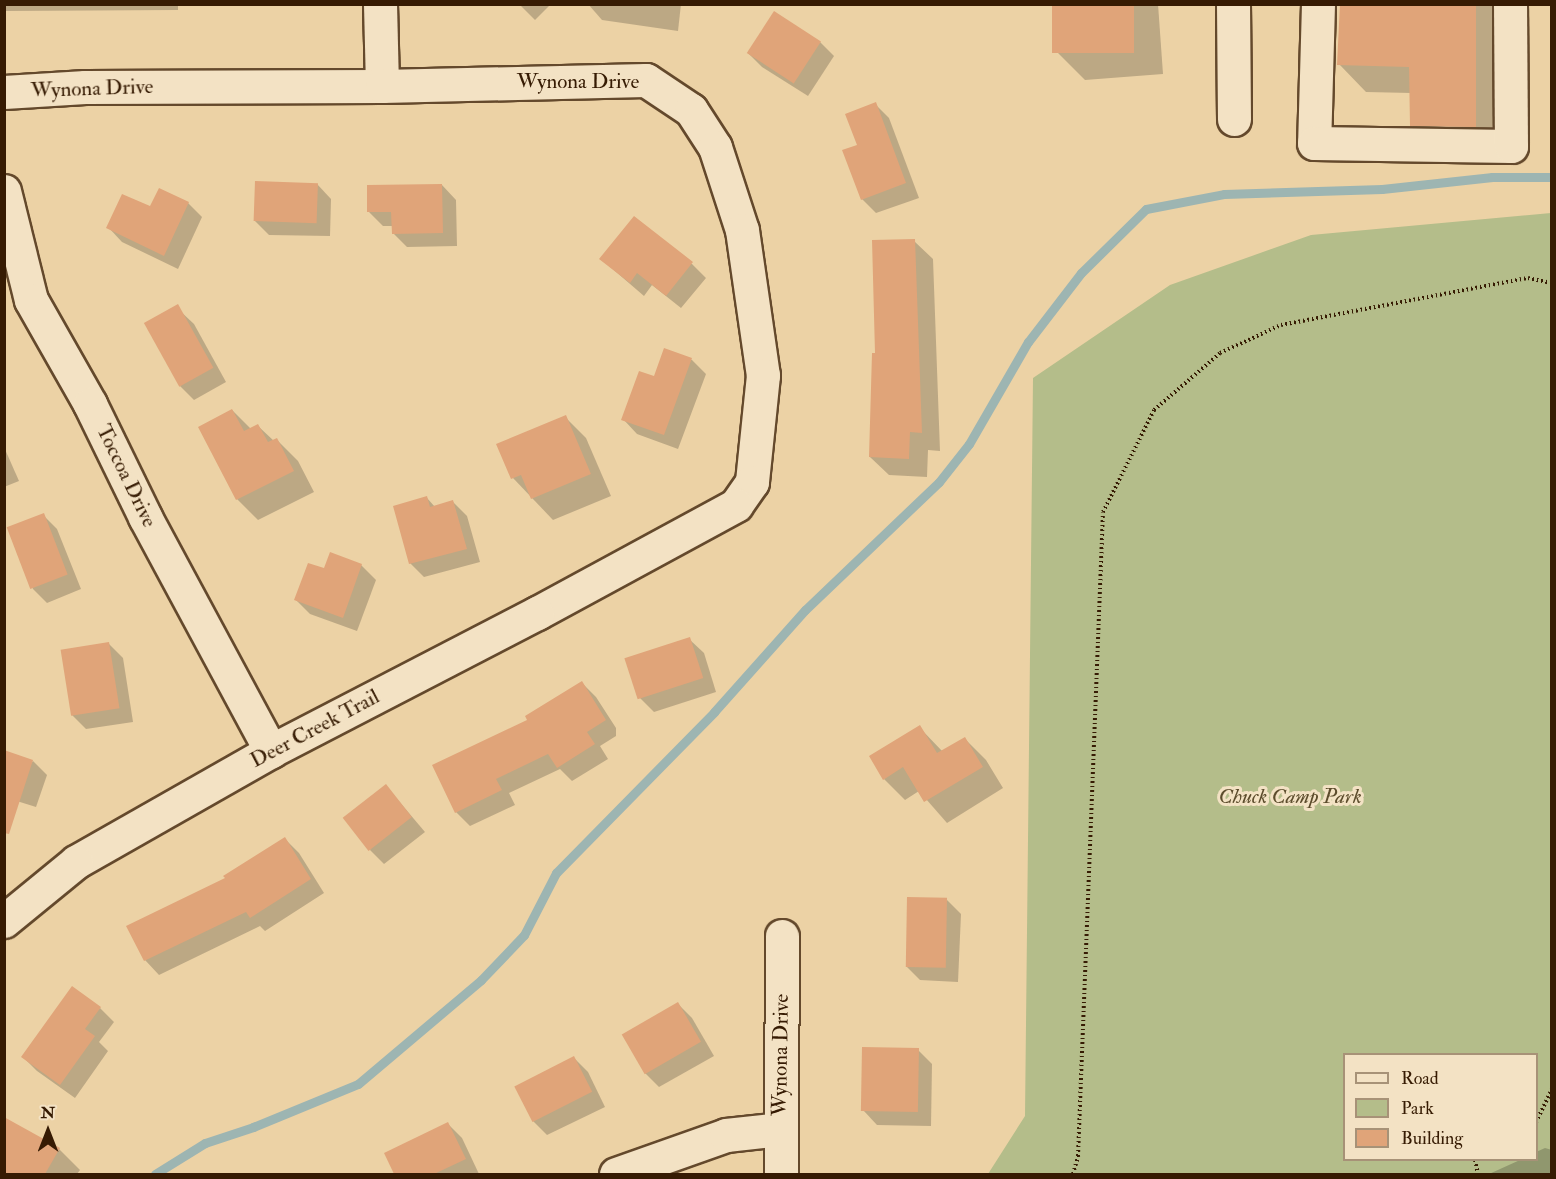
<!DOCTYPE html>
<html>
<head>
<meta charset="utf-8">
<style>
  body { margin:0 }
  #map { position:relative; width:1556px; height:1179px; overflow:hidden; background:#ecd2a5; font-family:"IM FELL Double Pica",serif }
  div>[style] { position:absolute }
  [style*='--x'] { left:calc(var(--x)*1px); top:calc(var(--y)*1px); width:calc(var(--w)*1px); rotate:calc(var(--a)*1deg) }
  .green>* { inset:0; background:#b4bd8a }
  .shadow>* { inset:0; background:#0003 }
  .stream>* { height:9px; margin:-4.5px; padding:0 4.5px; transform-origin:4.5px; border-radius:4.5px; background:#9db5b2 }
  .building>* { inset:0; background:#e0a479; transform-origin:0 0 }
  .path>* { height:4px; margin-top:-2px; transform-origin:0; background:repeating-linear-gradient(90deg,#361b03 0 1.5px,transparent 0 4.5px) }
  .roads { filter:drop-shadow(2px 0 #64492c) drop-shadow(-2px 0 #64492c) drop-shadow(0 2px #64492c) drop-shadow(0 -2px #64492c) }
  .minor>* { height:33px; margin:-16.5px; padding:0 16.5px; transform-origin:16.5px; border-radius:16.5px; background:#f3e2c4 }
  span { translate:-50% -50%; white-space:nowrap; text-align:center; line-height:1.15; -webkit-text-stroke:6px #f3e2c4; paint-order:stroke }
  .street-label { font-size:21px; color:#361b03 }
  .park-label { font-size:21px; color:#5c4c2c; font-style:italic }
  .frame { position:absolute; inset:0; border:6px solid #361b03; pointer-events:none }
  .legend { position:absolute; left:1343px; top:1053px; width:195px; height:108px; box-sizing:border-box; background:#f3e2c4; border:2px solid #a79277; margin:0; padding:8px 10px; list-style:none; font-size:18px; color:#361b03 }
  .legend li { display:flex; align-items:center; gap:12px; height:30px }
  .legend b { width:30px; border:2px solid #a79277 }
  .north { position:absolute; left:18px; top:1101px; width:60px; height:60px; -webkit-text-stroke:4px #f3e2c4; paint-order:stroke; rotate:0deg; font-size:16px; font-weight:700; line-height:24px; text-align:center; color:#361b03 }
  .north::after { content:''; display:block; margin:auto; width:21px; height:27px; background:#361b03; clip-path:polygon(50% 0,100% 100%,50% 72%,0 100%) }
</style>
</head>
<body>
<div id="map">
  <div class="green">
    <i style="clip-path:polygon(evenodd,1551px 213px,1551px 1174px,988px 1174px,1025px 1116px,1033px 378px,1170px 285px,1311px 235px,1551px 213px,1344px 1054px,1536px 1054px,1536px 1160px,1344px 1160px,1344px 1054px)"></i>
  </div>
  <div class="shadow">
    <i style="clip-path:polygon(4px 4px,178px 4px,178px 10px,4px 11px)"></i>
    <i style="clip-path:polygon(519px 4px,551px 4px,535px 20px)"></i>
    <i style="clip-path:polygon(588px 4px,681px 4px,678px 31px,602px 20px)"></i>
    <i style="clip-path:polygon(1053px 4px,1158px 4px,1163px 74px,1085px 80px,1057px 52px)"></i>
    <i style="clip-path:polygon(1342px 4px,1493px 4px,1503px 14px,1503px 154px,1439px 153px,1412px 125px,1411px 93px,1366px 92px,1339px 64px)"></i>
    <i style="clip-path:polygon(820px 42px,834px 56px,808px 96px,762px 67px,748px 53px)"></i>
    <i style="clip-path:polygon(875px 104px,889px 118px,919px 198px,876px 213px,862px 199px,858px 146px)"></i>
    <i style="clip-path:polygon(317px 184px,331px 199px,330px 236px,269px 235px,255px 221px)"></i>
    <i style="clip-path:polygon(442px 185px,456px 200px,457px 246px,407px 247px,393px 233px,393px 226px,383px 226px,369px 212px)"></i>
    <i style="clip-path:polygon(188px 203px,202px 217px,178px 269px,122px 242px,108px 227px,150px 208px)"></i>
    <i style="clip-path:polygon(914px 241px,933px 259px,940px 451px,928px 450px,927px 477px,889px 475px,870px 457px,877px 355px)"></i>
    <i style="clip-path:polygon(601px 259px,692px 264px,706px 278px,681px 308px,652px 285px,644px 296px)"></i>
    <i style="clip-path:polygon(179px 310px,194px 324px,226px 382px,194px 400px,180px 386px)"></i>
    <i style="clip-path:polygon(665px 350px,692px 360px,706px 374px,678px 449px,637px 434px,623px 419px,655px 378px)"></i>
    <i style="clip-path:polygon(232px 410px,251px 429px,258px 426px,274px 441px,277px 440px,298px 461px,314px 492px,258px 520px,237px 499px)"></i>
    <i style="clip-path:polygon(565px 417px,586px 438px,611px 496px,553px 520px,513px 478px,498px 445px)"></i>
    <i style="clip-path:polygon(4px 447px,19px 481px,4px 487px)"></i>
    <i style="clip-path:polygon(427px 498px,435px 507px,453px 502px,467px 516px,480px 562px,424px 577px,410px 563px)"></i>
    <i style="clip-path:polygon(43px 515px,57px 529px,81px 589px,47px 603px,33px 589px,9px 529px)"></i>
    <i style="clip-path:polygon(361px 565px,376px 580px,357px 631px,310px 614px,296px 600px,325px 570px)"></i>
    <i style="clip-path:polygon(689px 639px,704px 653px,716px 692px,654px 712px,640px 698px)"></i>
    <i style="clip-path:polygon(109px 644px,123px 658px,133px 722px,86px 729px,72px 715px)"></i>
    <i style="clip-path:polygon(582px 683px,596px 697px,616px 728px,616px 736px,600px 746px,608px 759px,572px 781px,560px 769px,509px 793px,515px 805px,470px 826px,456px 812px,529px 720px)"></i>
    <i style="clip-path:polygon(919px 727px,943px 752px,965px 739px,986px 760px,1003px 788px,947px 823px,919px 791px,905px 800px,884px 779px)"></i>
    <i style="clip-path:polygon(33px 761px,47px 775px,36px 807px,4px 797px)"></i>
    <i style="clip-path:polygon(386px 786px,425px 832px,384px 864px,370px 850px)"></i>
    <i style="clip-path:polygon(285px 839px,299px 853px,324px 893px,265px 931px,260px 926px,159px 975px,145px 960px,227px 879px)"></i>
    <i style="clip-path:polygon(947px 900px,961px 914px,958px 982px,920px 980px,906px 966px)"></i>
    <i style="clip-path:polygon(678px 1004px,692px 1018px,714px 1056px,659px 1087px,645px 1073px)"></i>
    <i style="clip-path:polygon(100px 1008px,114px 1022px,99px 1042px,108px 1051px,75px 1098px,37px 1071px,23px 1057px)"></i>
    <i style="clip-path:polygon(918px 1050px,932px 1064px,931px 1126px,877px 1125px,863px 1110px)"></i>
    <i style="clip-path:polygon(574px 1058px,588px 1072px,605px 1107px,547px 1135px,533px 1121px)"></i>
    <i style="clip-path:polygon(4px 1119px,59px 1149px,80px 1170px,77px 1174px,4px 1174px)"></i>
    <i style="clip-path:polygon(448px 1124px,462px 1138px,479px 1174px,396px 1174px,386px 1154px)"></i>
    <i style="clip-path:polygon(1545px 1148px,1552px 1150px,1552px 1174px,1489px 1174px,1520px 1160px,1536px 1160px,1536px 1152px)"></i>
    <i style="clip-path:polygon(867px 1173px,900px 1174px,901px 1174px,867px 1174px)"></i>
  </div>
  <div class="stream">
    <i style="--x:155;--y:1174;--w:59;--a:-31.8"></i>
    <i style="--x:205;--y:1143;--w:51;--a:-18.4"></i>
    <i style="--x:253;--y:1127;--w:113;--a:-22.3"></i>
    <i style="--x:358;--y:1084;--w:161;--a:-40.2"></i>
    <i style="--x:481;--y:980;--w:62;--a:-46.3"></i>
    <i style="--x:524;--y:935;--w:70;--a:-62.7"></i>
    <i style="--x:556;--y:873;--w:226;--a:-45.5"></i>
    <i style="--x:714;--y:712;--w:137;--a:-48.3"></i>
    <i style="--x:805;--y:610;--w:185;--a:-43.7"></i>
    <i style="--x:939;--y:482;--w:48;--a:-51.7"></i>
    <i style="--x:969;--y:444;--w:118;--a:-60"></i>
    <i style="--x:1028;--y:342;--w:87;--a:-52.5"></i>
    <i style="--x:1081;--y:273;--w:91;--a:-44.6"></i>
    <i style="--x:1146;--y:209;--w:79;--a:-10.9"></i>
    <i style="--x:1224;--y:194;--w:158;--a:-1.8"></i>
    <i style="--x:1382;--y:189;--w:111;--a:-6.2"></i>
    <i style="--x:1492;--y:177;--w:60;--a:0"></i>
  </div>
  <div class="building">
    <i style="left:1052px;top:4px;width:82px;height:49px"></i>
    <i style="clip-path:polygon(1340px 4px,1476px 4px,1476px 127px,1410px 126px,1409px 67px,1337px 65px)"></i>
    <i style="left:774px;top:11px;width:56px;height:50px;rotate:33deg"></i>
    <i style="clip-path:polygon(876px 102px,906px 183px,861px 200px,842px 150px,857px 145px,845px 114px)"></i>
    <i style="left:255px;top:181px;width:63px;height:40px;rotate:2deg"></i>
    <i style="clip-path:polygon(442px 184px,443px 233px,392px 234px,391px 212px,367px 212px,367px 185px)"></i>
    <i style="clip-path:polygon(159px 188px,189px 202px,164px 256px,106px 228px,122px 194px,150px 206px)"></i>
    <i style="clip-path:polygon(634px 216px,693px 262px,666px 296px,637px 273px,630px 283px,599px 259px)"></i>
    <i style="clip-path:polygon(915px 239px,922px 433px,910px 432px,909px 459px,869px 457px,872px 353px,875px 353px,872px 240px)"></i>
    <i style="left:178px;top:304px;width:73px;height:39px;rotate:61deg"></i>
    <i style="clip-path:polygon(664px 348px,692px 358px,664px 435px,621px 420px,639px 371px,654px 376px)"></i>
    <i style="clip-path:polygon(232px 409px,244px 431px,258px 424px,268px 442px,277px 438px,294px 471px,236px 500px,198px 427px)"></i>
    <i style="clip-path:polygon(566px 415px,591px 474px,531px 499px,521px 475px,511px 479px,496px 444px)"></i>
    <i style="clip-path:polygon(427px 496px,430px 507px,453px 500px,467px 549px,409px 564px,393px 506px)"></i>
    <i style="left:44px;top:513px;width:66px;height:40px;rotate:69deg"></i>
    <i style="clip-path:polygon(330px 552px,362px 564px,343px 618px,294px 600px,308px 563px,324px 568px)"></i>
    <i style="left:690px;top:637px;width:43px;height:69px;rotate:72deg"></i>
    <i style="left:109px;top:642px;width:67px;height:49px;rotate:81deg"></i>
    <i style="clip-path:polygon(582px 681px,606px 720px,587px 732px,595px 744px,557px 768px,548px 754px,496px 779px,502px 790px,455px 813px,432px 765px,527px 720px,525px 716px)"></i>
    <i style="clip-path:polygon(920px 725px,937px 753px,965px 737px,983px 767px,924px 802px,903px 767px,883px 780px,869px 756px)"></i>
    <i style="clip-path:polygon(4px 750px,33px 760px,9px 834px,4px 833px)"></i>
    <i style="left:386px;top:784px;width:42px;height:55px;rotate:52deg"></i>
    <i style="clip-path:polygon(285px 837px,311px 879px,250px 918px,246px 912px,144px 961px,126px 926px,225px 878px,223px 876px)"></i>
    <i style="left:907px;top:897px;width:40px;height:70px;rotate:1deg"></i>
    <i style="clip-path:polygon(72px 986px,101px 1007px,85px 1029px,95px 1036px,60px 1085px,21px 1057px)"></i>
    <i style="left:678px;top:1002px;width:46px;height:65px;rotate:60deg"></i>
    <i style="left:862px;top:1047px;width:57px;height:64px;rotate:1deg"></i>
    <i style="left:574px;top:1056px;width:40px;height:67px;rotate:63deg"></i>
    <i style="clip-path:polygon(4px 1117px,60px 1148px,45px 1174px,4px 1174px)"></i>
    <i style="clip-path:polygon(448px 1122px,466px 1159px,434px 1174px,394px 1174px,384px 1153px)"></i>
  </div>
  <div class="path">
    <i style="--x:1536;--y:1122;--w:37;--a:-64"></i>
    <i style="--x:1475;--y:1160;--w:14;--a:78"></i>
    <i style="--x:1073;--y:1174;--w:19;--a:-74"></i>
    <i style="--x:1078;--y:1156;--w:644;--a:-87.78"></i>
    <i style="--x:1103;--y:512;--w:114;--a:-63.4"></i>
    <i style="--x:1154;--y:410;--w:87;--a:-40.8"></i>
    <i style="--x:1220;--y:353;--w:67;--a:-24.7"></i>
    <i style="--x:1281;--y:325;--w:251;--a:-10.8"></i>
    <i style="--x:1528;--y:278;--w:25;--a:12"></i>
  </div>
  <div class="roads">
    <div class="minor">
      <i style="--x:380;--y:4;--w:82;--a:88.6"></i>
      <i style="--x:1233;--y:4;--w:115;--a:89.5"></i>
      <i style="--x:1318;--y:4;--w:139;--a:91.6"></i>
      <i style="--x:1314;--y:143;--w:197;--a:0.9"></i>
      <i style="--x:1511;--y:146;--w:142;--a:-90.4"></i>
      <i style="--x:4;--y:92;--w:81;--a:-3.5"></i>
      <i style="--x:85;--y:87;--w:297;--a:-0.2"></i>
      <i style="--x:382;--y:86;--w:264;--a:-1.3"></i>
      <i style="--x:646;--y:80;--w:54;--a:33.7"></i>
      <i style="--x:691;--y:110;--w:44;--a:57"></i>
      <i style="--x:715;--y:147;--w:87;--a:72"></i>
      <i style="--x:742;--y:230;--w:147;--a:81.8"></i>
      <i style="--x:763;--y:375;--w:108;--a:95.9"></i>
      <i style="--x:752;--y:482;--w:28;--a:125"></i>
      <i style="--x:736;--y:505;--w:226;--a:151.5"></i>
      <i style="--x:537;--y:613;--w:300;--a:152.6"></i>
      <i style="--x:271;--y:751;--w:224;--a:150.4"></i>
      <i style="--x:76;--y:862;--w:93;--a:140.7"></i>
      <i style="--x:4;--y:191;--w:112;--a:76.1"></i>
      <i style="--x:31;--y:300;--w:120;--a:60.4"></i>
      <i style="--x:90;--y:404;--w:126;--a:64"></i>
      <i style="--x:145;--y:517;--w:266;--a:61.7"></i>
      <i style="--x:616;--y:1174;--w:117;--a:-19.5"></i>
      <i style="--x:726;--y:1135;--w:54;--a:-6.3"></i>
      <i style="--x:781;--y:1174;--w:238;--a:-89.8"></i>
    </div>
  </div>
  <div class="street-label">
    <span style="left:578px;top:82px">Wynona Drive</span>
    <span style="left:92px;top:89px;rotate:-2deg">Wynona Drive</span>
    <span style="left:126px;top:476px;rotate:64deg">Toccoa Drive</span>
    <span style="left:315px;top:729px;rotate:-28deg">Deer Creek Trail</span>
    <span style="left:781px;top:1055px;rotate:-89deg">Wynona Drive</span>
  </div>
  <div class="park-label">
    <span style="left:1290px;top:797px">Chuck Camp Park</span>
  </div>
  <div class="frame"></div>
  <ul class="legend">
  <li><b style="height:8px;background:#f3e2c4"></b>Road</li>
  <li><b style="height:16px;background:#b4bd8a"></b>Park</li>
  <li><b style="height:16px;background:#e0a479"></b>Building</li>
  </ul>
  <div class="north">N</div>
</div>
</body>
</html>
